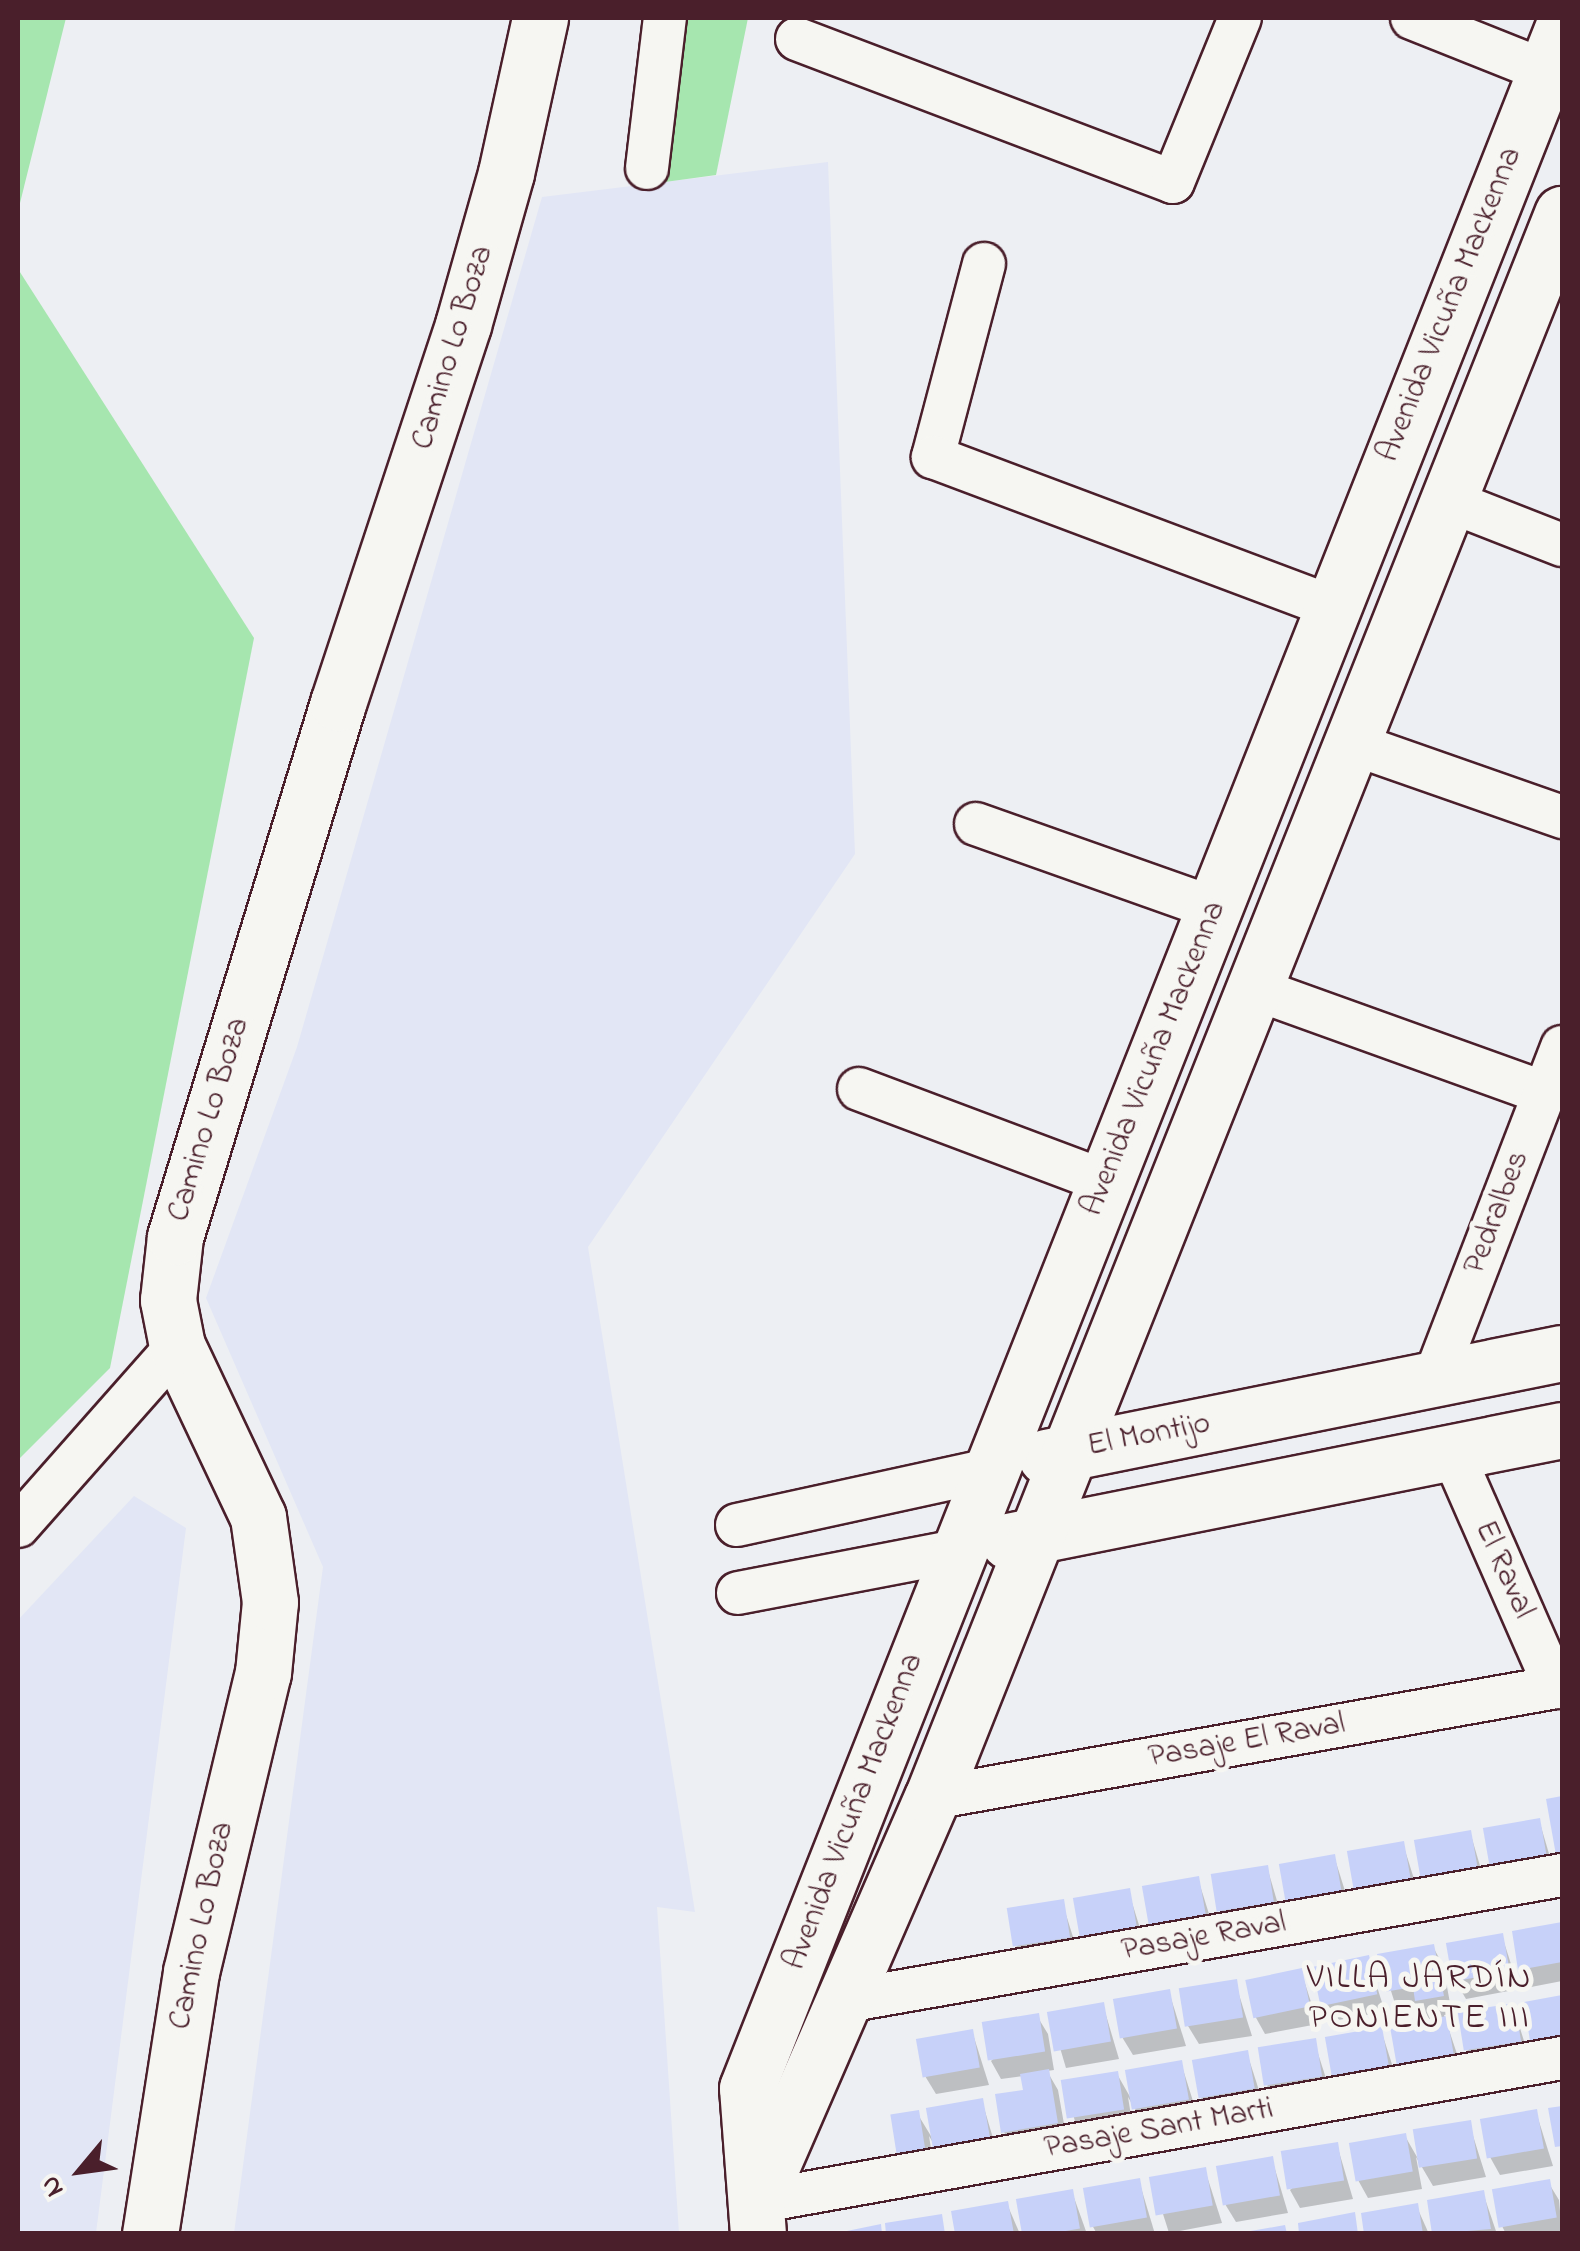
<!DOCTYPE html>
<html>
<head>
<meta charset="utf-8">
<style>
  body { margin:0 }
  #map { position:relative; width:1580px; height:2251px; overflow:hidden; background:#edeff3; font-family:"Indie Flower",sans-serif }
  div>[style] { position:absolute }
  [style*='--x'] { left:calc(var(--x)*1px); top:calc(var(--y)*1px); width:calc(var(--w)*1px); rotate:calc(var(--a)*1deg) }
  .built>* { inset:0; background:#e2e6f5 }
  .green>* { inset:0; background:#a6e6af }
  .shadow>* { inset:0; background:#0003 }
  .building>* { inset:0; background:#c7d1f9; transform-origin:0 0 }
  .roads { filter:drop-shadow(2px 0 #4a1f2b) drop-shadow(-2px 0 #4a1f2b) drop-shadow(0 2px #4a1f2b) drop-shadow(0 -2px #4a1f2b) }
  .street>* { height:42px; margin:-21px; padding:0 21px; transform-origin:21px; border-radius:21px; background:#f6f6f2 }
  .secondary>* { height:55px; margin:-27.5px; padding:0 27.5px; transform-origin:27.5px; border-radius:27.5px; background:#f6f6f2 }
  .primary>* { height:55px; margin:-27.5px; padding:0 27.5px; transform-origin:27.5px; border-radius:27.5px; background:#f6f6f2 }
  span { translate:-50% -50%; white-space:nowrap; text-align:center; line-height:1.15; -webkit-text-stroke:10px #f6f6f2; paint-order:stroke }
  .street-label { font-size:32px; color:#4a1f2b }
  .neighbourhood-label { font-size:35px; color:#4a1f2b; letter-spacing:2.5px }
  .frame { position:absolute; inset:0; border:20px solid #4a1f2b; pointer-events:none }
  .north { position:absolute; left:30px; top:2121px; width:100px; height:100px; -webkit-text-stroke:8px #f6f6f2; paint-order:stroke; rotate:241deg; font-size:28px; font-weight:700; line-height:40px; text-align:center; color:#4a1f2b }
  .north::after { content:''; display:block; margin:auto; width:35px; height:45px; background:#4a1f2b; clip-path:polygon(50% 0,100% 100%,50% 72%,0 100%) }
</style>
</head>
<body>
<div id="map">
  <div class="built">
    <i style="clip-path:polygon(828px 162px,855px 854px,588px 1247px,695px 1912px,657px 1907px,679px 2233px,234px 2233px,323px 1567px,206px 1298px,297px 1047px,542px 197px)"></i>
    <i style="clip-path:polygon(134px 1496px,186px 1528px,96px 2233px,18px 2233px,18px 1620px)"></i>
  </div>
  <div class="green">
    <i style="clip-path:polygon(18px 18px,66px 18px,18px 211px)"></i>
    <i style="clip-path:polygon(686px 18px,748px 18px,716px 175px,665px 182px)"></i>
    <i style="clip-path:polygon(18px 269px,254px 638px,110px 1368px,18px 1460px)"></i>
  </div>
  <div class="shadow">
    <i style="clip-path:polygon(1539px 1820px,1555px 1874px,1502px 1883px,1492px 1865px)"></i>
    <i style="clip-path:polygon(1470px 1832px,1486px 1886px,1434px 1896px,1417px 1842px)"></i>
    <i style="clip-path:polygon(1403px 1844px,1420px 1898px,1367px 1907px,1356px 1889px)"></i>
    <i style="clip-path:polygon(1334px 1856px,1351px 1910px,1298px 1920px,1288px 1901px)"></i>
    <i style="clip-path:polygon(1267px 1867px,1283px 1921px,1231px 1930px,1220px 1912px)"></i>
    <i style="clip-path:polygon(1198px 1879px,1215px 1933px,1162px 1942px,1151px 1924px)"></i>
    <i style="clip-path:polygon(1128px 1890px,1145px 1944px,1093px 1953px,1082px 1935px)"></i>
    <i style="clip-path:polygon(1062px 1902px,1079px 1956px,1026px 1965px,1016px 1947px)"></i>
    <i style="clip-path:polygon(1562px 1925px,1562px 1981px,1531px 1987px,1515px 1933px)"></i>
    <i style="clip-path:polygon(1502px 1936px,1519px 1989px,1466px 1999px,1455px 1980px)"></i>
    <i style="clip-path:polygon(1433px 1947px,1443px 1965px,1452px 2014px,1444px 2015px,1463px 2072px,1410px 2081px,1399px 2063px,1430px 2021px,1421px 2005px,1397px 2010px,1380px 1956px)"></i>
    <i style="clip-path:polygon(1368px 1958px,1385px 2012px,1332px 2021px,1322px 2003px)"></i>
    <i style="clip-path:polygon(1301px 1971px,1318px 2024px,1265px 2034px,1255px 2016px)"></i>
    <i style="clip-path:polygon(1235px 1982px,1252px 2036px,1199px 2044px,1188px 2026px)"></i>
    <i style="clip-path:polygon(1169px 1992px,1186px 2046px,1133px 2055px,1122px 2037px)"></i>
    <i style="clip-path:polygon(1562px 1998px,1562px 2055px,1543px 2058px,1526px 2004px)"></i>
    <i style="clip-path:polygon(1103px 2005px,1119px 2059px,1066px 2068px,1050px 2014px)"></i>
    <i style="clip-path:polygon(1513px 2006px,1530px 2060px,1478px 2069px,1467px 2051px)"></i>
    <i style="clip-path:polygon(1037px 2016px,1048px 2034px,1054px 2070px,1047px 2071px,1058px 2090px,1067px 2141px,1014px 2150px,1004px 2132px,1025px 2092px,1023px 2076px,1001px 2079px,991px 2061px)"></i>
    <i style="clip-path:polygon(1381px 2030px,1398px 2083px,1345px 2092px,1334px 2074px)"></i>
    <i style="clip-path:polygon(972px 2031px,989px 2085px,936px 2094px,925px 2076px)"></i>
    <i style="clip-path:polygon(1314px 2041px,1331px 2094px,1278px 2104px,1267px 2086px)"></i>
    <i style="clip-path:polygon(1247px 2053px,1264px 2106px,1211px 2116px,1201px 2098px)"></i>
    <i style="clip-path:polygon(1181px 2063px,1198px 2117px,1145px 2126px,1128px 2097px,1133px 2128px,1080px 2138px,1064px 2084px,1117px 2074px,1133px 2102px)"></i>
    <i style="clip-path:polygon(982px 2101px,998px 2155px,946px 2164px,929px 2136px,934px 2167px,910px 2171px,899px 2153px,917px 2113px,934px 2141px)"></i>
    <i style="clip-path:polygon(1536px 2112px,1553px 2166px,1500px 2175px,1490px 2157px)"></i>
    <i style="clip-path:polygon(1469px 2123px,1486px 2177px,1433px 2186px,1416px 2157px,1422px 2189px,1368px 2198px,1358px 2180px,1405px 2136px,1421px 2164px)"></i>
    <i style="clip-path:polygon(1337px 2145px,1353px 2199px,1300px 2208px,1290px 2190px)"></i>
    <i style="clip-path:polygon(1272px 2159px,1288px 2213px,1236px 2222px,1225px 2204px)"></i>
    <i style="clip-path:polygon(1205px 2170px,1222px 2223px,1169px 2233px,1152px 2179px)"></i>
    <i style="clip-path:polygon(1139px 2181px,1155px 2234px,1097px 2234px,1092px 2225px)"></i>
    <i style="clip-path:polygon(1548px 2182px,1559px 2200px,1562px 2234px,1506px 2234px,1502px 2226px)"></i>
    <i style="clip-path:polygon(1072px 2192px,1087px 2234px,1025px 2234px)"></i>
    <i style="clip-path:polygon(1483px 2193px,1497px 2234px,1435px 2234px)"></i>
    <i style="clip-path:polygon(1007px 2204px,1020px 2234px,958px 2234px)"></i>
    <i style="clip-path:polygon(1416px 2205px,1429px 2234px,1367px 2234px)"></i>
  </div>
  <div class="building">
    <i style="clip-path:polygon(1562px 1796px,1562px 1854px,1556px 1855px,1546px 1799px)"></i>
    <i style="left:1540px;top:1818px;width:39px;height:58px;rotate:80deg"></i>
    <i style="left:1471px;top:1830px;width:39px;height:58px;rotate:80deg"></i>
    <i style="left:1404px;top:1841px;width:40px;height:58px;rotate:80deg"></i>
    <i style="left:1335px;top:1854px;width:39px;height:57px;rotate:80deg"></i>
    <i style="left:1268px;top:1865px;width:38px;height:58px;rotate:81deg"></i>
    <i style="left:1199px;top:1876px;width:40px;height:58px;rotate:80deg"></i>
    <i style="left:1130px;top:1888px;width:39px;height:58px;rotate:80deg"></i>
    <i style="left:1064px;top:1899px;width:39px;height:58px;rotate:81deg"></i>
    <i style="clip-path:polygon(1562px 1922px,1562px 1962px,1518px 1970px,1512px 1931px)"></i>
    <i style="left:1503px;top:1933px;width:39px;height:58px;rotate:80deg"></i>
    <i style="clip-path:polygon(1434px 1944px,1444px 1996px,1415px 2001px,1413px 1987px,1384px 1992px,1377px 1954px)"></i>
    <i style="left:1369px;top:1955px;width:40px;height:58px;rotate:78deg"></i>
    <i style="left:1302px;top:1968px;width:39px;height:58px;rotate:78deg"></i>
    <i style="left:1237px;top:1979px;width:39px;height:59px;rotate:81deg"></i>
    <i style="left:1170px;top:1989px;width:40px;height:58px;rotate:80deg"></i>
    <i style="clip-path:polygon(1562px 1995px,1562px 2035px,1530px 2041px,1524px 2002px)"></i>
    <i style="left:1104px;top:2002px;width:40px;height:58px;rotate:80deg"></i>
    <i style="left:1515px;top:2003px;width:39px;height:58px;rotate:81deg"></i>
    <i style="left:1039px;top:2013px;width:39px;height:58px;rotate:81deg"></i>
    <i style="left:1447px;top:2016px;width:39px;height:58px;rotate:80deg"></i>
    <i style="left:1382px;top:2027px;width:39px;height:58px;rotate:80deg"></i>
    <i style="left:973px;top:2029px;width:39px;height:58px;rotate:80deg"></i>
    <i style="left:1316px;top:2038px;width:39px;height:59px;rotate:81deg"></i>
    <i style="left:1248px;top:2050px;width:39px;height:57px;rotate:80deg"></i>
    <i style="left:1182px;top:2060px;width:40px;height:58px;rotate:80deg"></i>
    <i style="clip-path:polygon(1049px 2069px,1058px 2123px,1001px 2133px,995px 2094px,1023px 2090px,1020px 2074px)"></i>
    <i style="left:1118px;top:2071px;width:39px;height:58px;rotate:81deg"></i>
    <i style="left:983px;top:2098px;width:40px;height:58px;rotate:80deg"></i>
    <i style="clip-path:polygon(1562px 2106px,1562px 2146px,1555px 2147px,1548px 2108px)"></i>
    <i style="left:1537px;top:2109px;width:40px;height:58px;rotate:80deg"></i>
    <i style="left:919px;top:2110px;width:39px;height:29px;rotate:81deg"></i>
    <i style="left:1471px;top:2120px;width:39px;height:59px;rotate:81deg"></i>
    <i style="left:1406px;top:2133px;width:39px;height:58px;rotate:80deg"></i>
    <i style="left:1338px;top:2142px;width:39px;height:58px;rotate:81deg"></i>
    <i style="left:1273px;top:2156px;width:40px;height:58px;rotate:80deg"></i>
    <i style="left:1206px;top:2167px;width:39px;height:58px;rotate:80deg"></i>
    <i style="left:1140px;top:2178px;width:40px;height:58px;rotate:80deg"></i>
    <i style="left:1550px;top:2179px;width:39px;height:59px;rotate:80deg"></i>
    <i style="left:1073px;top:2189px;width:40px;height:58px;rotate:80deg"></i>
    <i style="clip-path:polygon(1484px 2190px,1491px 2229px,1432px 2234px,1427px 2200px)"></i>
    <i style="clip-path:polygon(1008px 2201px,1014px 2234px,955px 2234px,951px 2211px)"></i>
    <i style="clip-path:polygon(1418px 2203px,1423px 2234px,1364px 2234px,1361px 2213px)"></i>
    <i style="clip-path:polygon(1355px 2212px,1358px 2234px,1299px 2234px,1298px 2223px)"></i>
    <i style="clip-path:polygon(942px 2214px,945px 2234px,886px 2234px,885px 2223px)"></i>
    <i style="clip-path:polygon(881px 2224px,882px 2234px,842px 2234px,842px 2232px)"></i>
    <i style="clip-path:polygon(1285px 2225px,1287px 2234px,1245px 2234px,1245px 2232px)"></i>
  </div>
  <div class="roads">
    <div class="street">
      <i style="--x:1412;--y:18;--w:143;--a:21.7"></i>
      <i style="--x:797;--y:39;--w:402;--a:20.8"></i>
      <i style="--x:1173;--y:182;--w:177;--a:-67.8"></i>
      <i style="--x:647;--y:168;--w:151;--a:-83.2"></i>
      <i style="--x:984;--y:264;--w:200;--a:104.8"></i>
      <i style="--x:933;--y:457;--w:423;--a:20.6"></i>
      <i style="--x:1447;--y:500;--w:123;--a:21.4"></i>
      <i style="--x:1351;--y:743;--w:224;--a:19.3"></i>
      <i style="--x:976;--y:824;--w:255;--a:19.5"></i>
      <i style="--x:1253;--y:988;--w:310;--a:19.8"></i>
      <i style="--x:859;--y:1089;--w:264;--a:20.6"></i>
      <i style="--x:1434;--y:1379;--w:356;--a:-68.9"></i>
      <i style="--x:1452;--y:1452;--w:257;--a:66.3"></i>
      <i style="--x:737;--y:1525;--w:259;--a:-12.3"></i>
      <i style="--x:18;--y:1526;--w:240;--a:-48.5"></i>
      <i style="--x:738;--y:1593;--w:222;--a:-10.9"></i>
      <i style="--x:932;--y:1798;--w:640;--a:-10.08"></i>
      <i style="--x:846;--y:2001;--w:727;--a:-9.98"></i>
      <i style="--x:756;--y:2202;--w:819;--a:-10.13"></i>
    </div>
    <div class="secondary">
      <i style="--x:1046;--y:1457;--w:526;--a:-11.4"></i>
      <i style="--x:1008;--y:1541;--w:565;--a:-11.33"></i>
      <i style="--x:759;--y:2195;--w:433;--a:-66.5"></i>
      <i style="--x:932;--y:1798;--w:1705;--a:-68.31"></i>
      <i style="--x:758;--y:2234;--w:146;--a:-94.3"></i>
      <i style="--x:747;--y:2088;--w:2214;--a:-68.4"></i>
    </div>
    <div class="primary">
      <i style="--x:150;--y:2234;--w:265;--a:-81.1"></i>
      <i style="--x:191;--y:1972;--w:308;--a:-76.5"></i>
      <i style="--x:263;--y:1673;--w:71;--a:-84.4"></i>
      <i style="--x:270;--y:1602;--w:86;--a:-98"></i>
      <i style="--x:258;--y:1517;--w:189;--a:-115.3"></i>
      <i style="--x:177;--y:1346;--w:47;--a:-101.1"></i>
      <i style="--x:168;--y:1300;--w:63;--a:-83.7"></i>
      <i style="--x:175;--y:1237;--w:558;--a:-73.03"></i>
      <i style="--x:338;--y:703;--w:398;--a:-71.7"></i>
      <i style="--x:463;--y:325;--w:158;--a:-74.2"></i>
      <i style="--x:506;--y:173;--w:159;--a:-77.6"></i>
    </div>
  </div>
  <div class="street-label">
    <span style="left:1451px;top:305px;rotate:-68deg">Avenida Vicuña Mackenna</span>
    <span style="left:454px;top:348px;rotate:-73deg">Camino Lo Boza</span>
    <span style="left:1155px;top:1059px;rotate:-68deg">Avenida Vicuña Mackenna</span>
    <span style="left:210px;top:1120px;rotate:-73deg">Camino Lo Boza</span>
    <span style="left:1498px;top:1213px;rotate:-69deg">Pedralbes</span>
    <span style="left:1149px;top:1436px;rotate:-11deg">El Montijo</span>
    <span style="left:1503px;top:1570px;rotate:66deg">El Raval</span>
    <span style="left:1247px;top:1742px;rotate:-10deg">Pasaje El Raval</span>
    <span style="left:855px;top:1812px;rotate:-69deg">Avenida Vicuña Mackenna</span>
    <span style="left:203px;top:1926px;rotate:-78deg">Camino Lo Boza</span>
    <span style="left:1204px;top:1938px;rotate:-10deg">Pasaje Raval</span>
    <span style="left:1159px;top:2130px;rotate:-10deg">Pasaje Sant Marti</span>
  </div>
  <div class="neighbourhood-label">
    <span style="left:1420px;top:1999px">VILLA JARDÍN<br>PONIENTE III</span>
  </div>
  <div class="frame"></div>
  <div class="north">N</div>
</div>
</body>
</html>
